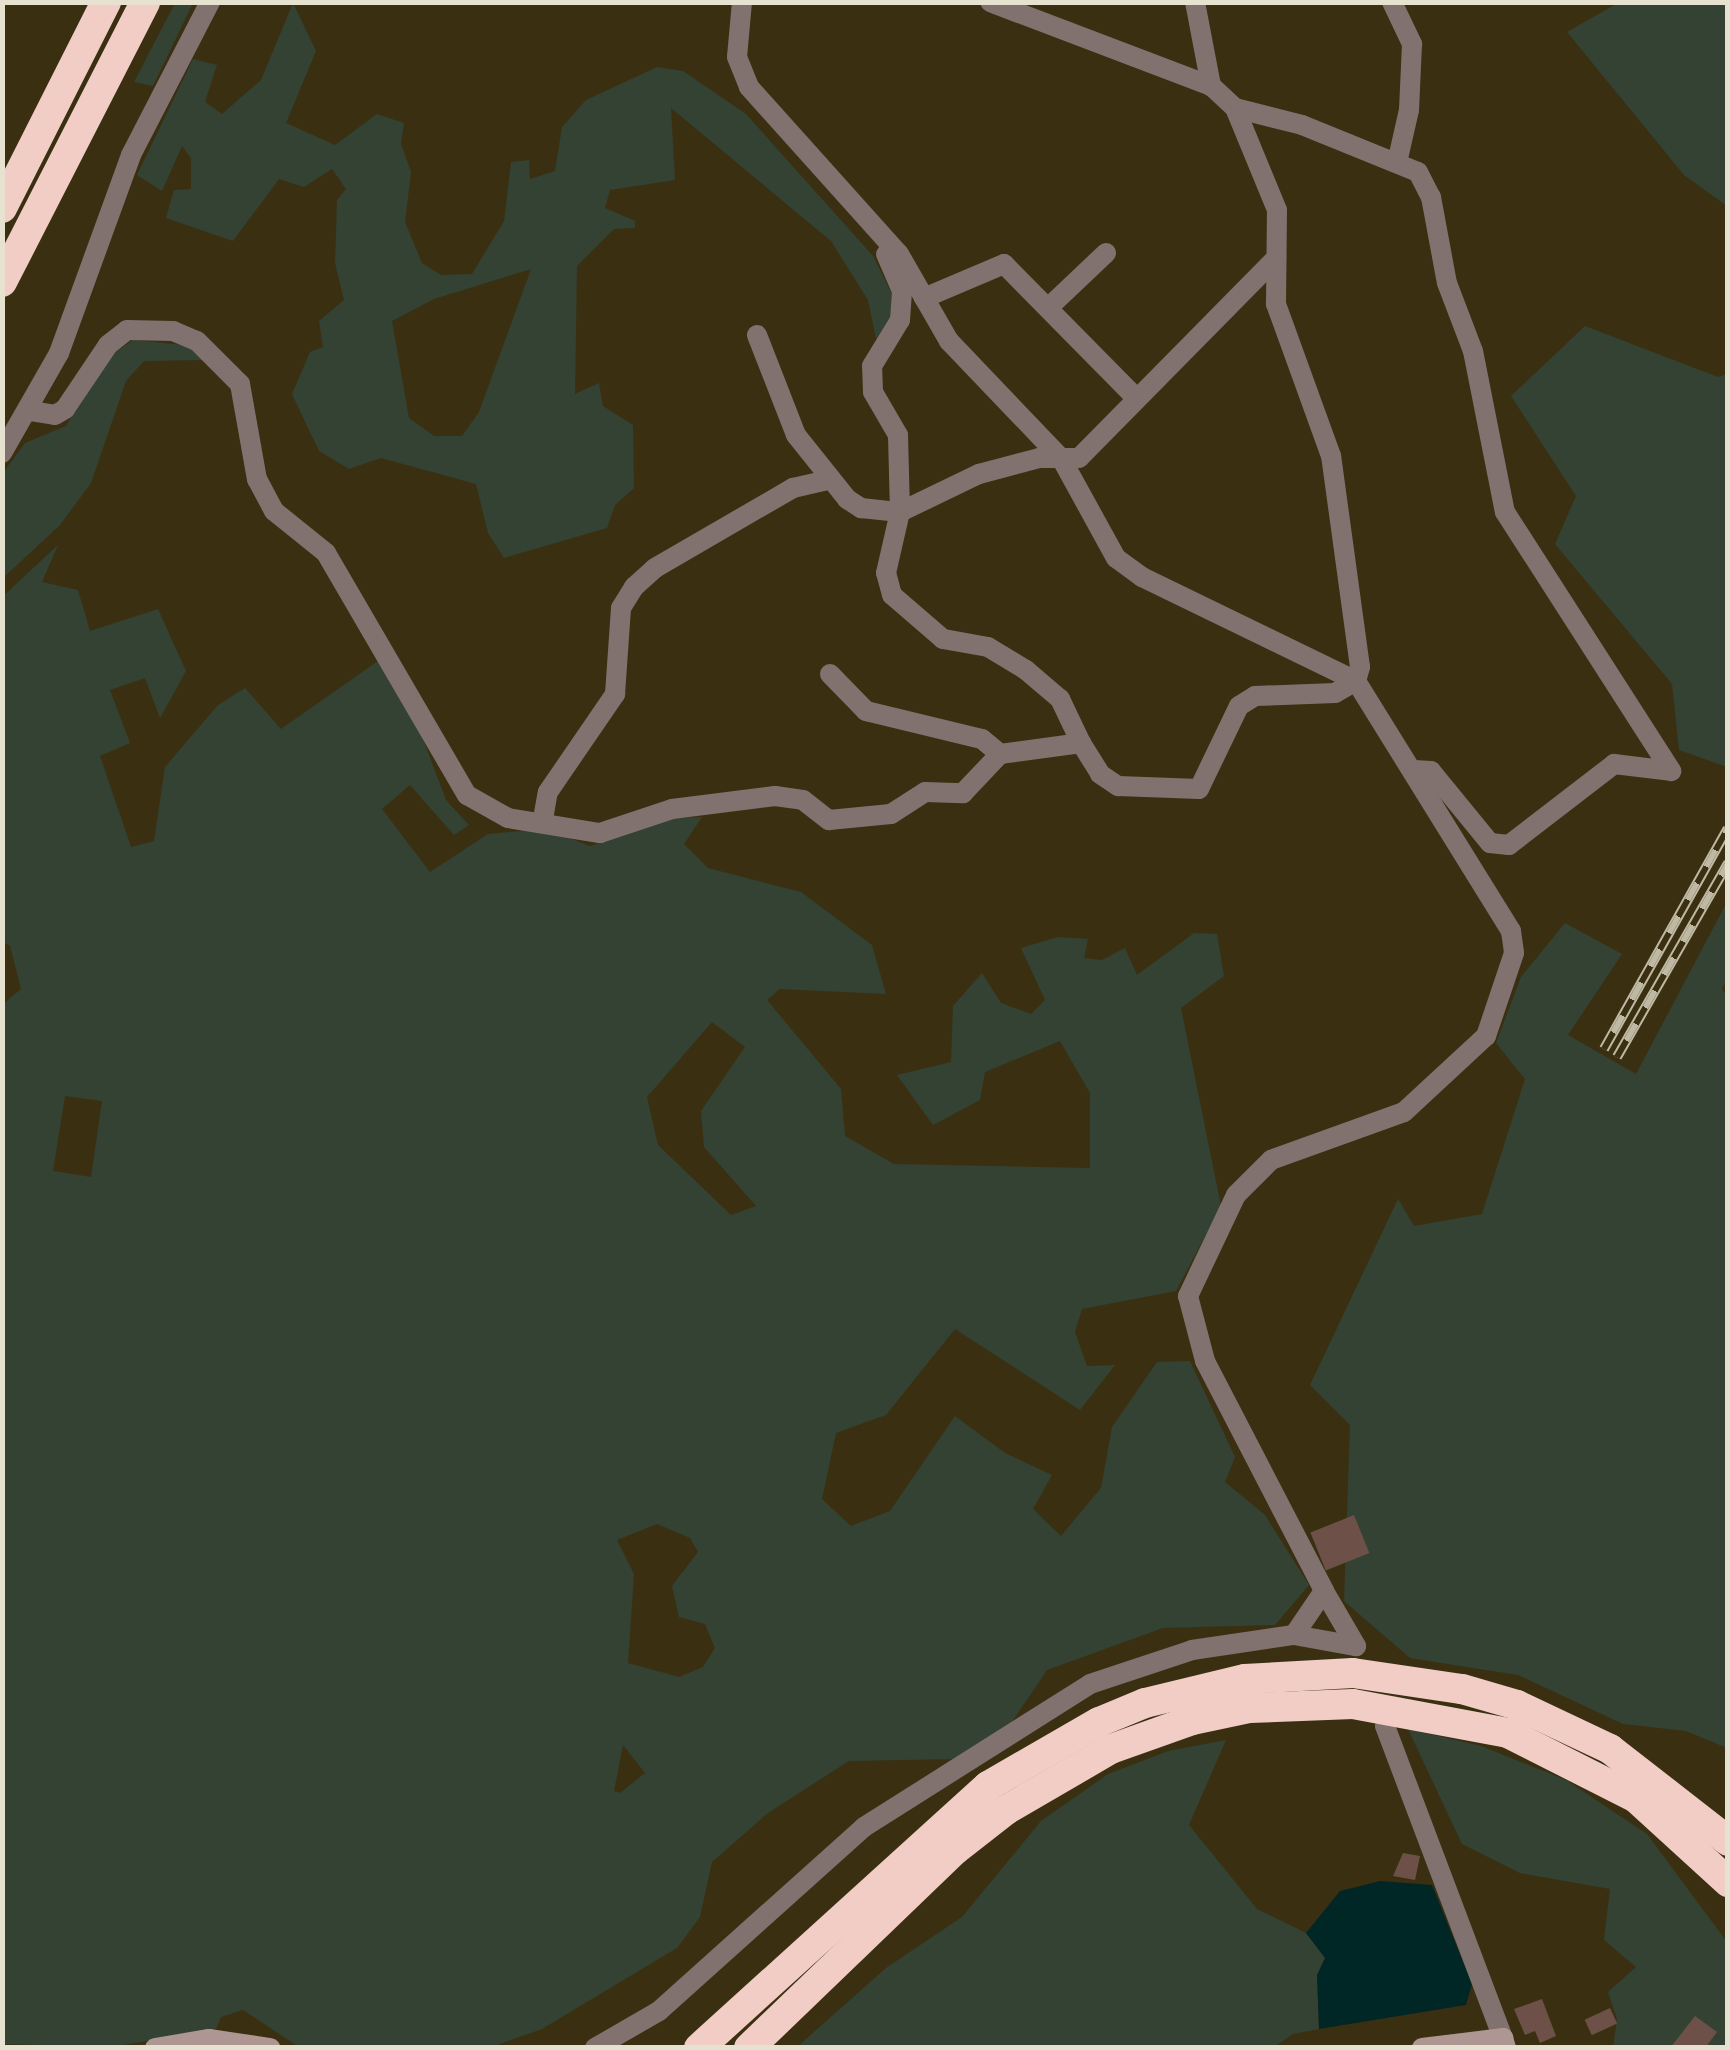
<!DOCTYPE html>
<html>
<head>
<meta charset="utf-8">
<style>
  body { margin:0 }
  #map { position:relative; width:1730px; height:2050px; overflow:hidden; background:#3a3011; font-family:"Fira Sans Condensed",sans-serif }
  div>[style] { position:absolute }
  [style*='--x'] { left:calc(var(--x)*1px); top:calc(var(--y)*1px); width:calc(var(--w)*1px); rotate:calc(var(--a)*1deg) }
  .green>* { inset:0; background:#334233 }
  .water>* { inset:0; background:#002626 }
  .building>* { inset:0; background:#6d5047; transform-origin:0 0 }
  .street>* { height:20px; margin:-10px; padding:0 10px; transform-origin:10px; border-radius:10px; background:#817270 }
  .secondary>* { height:20px; margin:-10px; padding:0 10px; transform-origin:10px; border-radius:10px; background:#ae9793 }
  .highway>* { height:30px; margin:-15px; padding:0 15px; transform-origin:15px; border-radius:15px; background:#f1cdc6 }
  .rail>* { height:10px; margin-top:-5px; transform-origin:0; background:repeating-linear-gradient(90deg,#3a3011 0 19px,#bfb9a4 0 38px); box-sizing:border-box; border-block:2px solid #bfb9a4 }
  span { translate:-50% -50%; white-space:nowrap; text-align:center; line-height:1.15; -webkit-text-stroke:9px #3a3011; paint-order:stroke }
  .frame { position:absolute; inset:0; border:5px solid #e7e1d0; pointer-events:none }
</style>
</head>
<body>
<div id="map">
  <div class="green">
    <i style="clip-path:polygon(175px 3px,193px 3px,153px 86px,134px 82px)"></i>
    <i style="clip-path:polygon(evenodd,293px 3px,316px 51px,286px 123px,335px 145px,377px 114px,404px 123px,401px 144px,411px 172px,405px 222px,422px 263px,441px 275px,472px 274px,504px 221px,511px 162px,529px 160px,530px 179px,555px 171px,562px 127px,586px 100px,657px 67px,683px 71px,746px 114px,873px 256px,892px 294px,890px 319px,876px 339px,868px 300px,831px 241px,671px 108px,675px 180px,610px 190px,605px 208px,635px 221px,635px 228px,614px 229px,577px 266px,575px 394px,599px 383px,603px 406px,633px 425px,634px 488px,615px 505px,607px 528px,504px 558px,488px 533px,476px 484px,381px 458px,349px 469px,319px 451px,292px 394px,310px 352px,323px 347px,319px 321px,344px 300px,335px 263px,337px 200px,346px 189px,332px 169px,304px 187px,279px 179px,233px 241px,166px 218px,174px 190px,191px 189px,191px 158px,182px 146px,162px 191px,137px 175px,193px 59px,217px 65px,205px 102px,222px 114px,261px 80px,293px 3px,531px 269px,479px 412px,462px 436px,434px 436px,409px 418px,392px 321px,434px 299px,531px 269px)"></i>
    <i style="clip-path:polygon(1618px 3px,1727px 3px,1727px 206px,1684px 175px,1567px 32px)"></i>
    <i style="clip-path:polygon(1585px 326px,1718px 377px,1727px 374px,1727px 767px,1679px 750px,1672px 684px,1555px 544px,1576px 496px,1511px 396px)"></i>
    <i style="clip-path:polygon(133px 340px,194px 346px,206px 360px,144px 361px,126px 381px,91px 483px,60px 525px,3px 578px,2px 474px,25px 443px,66px 426px,110px 356px)"></i>
    <i style="clip-path:polygon(evenodd,58px 545px,42px 582px,78px 590px,90px 631px,158px 609px,186px 671px,160px 718px,145px 678px,110px 690px,130px 743px,100px 756px,131px 847px,154px 841px,165px 767px,218px 705px,245px 688px,281px 729px,378px 661px,415px 718px,446px 800px,469px 825px,454px 835px,410px 785px,382px 809px,430px 872px,488px 834px,546px 829px,590px 846px,672px 818px,702px 817px,684px 844px,708px 868px,801px 892px,872px 945px,886px 994px,780px 989px,767px 1000px,841px 1089px,845px 1136px,894px 1164px,1090px 1168px,1090px 1093px,1060px 1041px,985px 1072px,980px 1100px,933px 1125px,897px 1075px,951px 1062px,953px 1006px,982px 973px,1001px 1003px,1031px 1014px,1045px 1000px,1021px 948px,1058px 937px,1088px 939px,1084px 958px,1102px 960px,1125px 948px,1137px 975px,1194px 933px,1217px 934px,1224px 976px,1181px 1008px,1221px 1206px,1176px 1291px,1082px 1309px,1075px 1332px,1087px 1366px,1115px 1365px,1080px 1410px,955px 1329px,886px 1415px,836px 1433px,822px 1499px,851px 1526px,890px 1511px,955px 1416px,1005px 1453px,1052px 1475px,1033px 1509px,1061px 1536px,1101px 1488px,1112px 1427px,1157px 1362px,1190px 1361px,1235px 1457px,1225px 1482px,1265px 1515px,1309px 1585px,1275px 1625px,1163px 1628px,1047px 1670px,1012px 1722px,958px 1759px,849px 1761px,768px 1813px,712px 1862px,700px 1917px,677px 1948px,542px 2029px,491px 2047px,299px 2047px,243px 2010px,221px 2017px,216px 2029px,112px 2047px,3px 2044px,2px 1005px,21px 989px,10px 946px,2px 941px,2px 597px,58px 545px,712px 1022px,745px 1047px,701px 1111px,704px 1147px,756px 1206px,731px 1215px,658px 1145px,647px 1097px,712px 1022px,58px 545px,65px 1096px,102px 1101px,91px 1177px,53px 1171px,65px 1096px,58px 545px,657px 1524px,690px 1538px,698px 1552px,672px 1586px,679px 1617px,705px 1624px,715px 1648px,703px 1667px,679px 1677px,628px 1663px,634px 1574px,617px 1540px,657px 1524px,58px 545px,623px 1745px,645px 1773px,620px 1793px,614px 1791px,623px 1745px)"></i>
    <i style="clip-path:polygon(1727px 902px,1727px 980px,1722px 989px,1728px 998px,1727px 1748px,1686px 1731px,1623px 1724px,1518px 1675px,1410px 1658px,1344px 1601px,1350px 1425px,1310px 1385px,1398px 1199px,1414px 1226px,1482px 1214px,1525px 1079px,1496px 1043px,1521px 977px,1565px 923px,1622px 954px,1568px 1035px,1636px 1074px)"></i>
    <i style="clip-path:polygon(1408px 1729px,1481px 1746px,1566px 1780px,1647px 1834px,1727px 1942px,1727px 2047px,1613px 2047px,1617px 2019px,1608px 1992px,1636px 1967px,1604px 1940px,1610px 1889px,1520px 1873px,1462px 1844px)"></i>
    <i style="clip-path:polygon(1226px 1740px,1189px 1825px,1257px 1909px,1306px 1933px,1325px 1958px,1317px 1975px,1319px 2029px,1293px 2034px,1274px 2047px,796px 2048px,886px 1968px,962px 1917px,1041px 1821px,1108px 1774px,1168px 1751px)"></i>
  </div>
  <div class="water">
    <i style="clip-path:polygon(1380px 1881px,1432px 1885px,1472px 1984px,1466px 2005px,1319px 2029px,1317px 1975px,1325px 1958px,1306px 1933px,1340px 1891px)"></i>
  </div>
  <div class="building">
    <i style="left:1354px;top:1515px;width:41px;height:47px;rotate:68deg"></i>
    <i style="clip-path:polygon(1403px 1853px,1420px 1856px,1415px 1880px,1393px 1876px)"></i>
    <i style="clip-path:polygon(1542px 1999px,1556px 2036px,1540px 2043px,1535px 2031px,1525px 2035px,1514px 2009px)"></i>
    <i style="left:1610px;top:2008px;width:17px;height:28px;rotate:65deg"></i>
    <i style="clip-path:polygon(1695px 2016px,1717px 2032px,1705px 2048px,1670px 2048px)"></i>
  </div>
  <div class="street">
    <i style="--x:742;--y:2;--w:55;--a:95.2"></i>
    <i style="--x:737;--y:57;--w:32;--a:68"></i>
    <i style="--x:749;--y:87;--w:224;--a:48.1"></i>
    <i style="--x:899;--y:254;--w:100;--a:60.1"></i>
    <i style="--x:949;--y:341;--w:162;--a:46.3"></i>
    <i style="--x:1061;--y:458;--w:114;--a:61.2"></i>
    <i style="--x:1116;--y:558;--w:32;--a:36"></i>
    <i style="--x:1142;--y:577;--w:238;--a:25.9"></i>
    <i style="--x:1356;--y:681;--w:294;--a:58.2"></i>
    <i style="--x:1511;--y:931;--w:22;--a:82"></i>
    <i style="--x:1514;--y:953;--w:88;--a:108.6"></i>
    <i style="--x:1486;--y:1036;--w:112;--a:137.2"></i>
    <i style="--x:1404;--y:1112;--w:141;--a:160.2"></i>
    <i style="--x:1271;--y:1160;--w:49;--a:135"></i>
    <i style="--x:1236;--y:1195;--w:112;--a:115.4"></i>
    <i style="--x:1188;--y:1296;--w:67;--a:75.3"></i>
    <i style="--x:1205;--y:1361;--w:259;--a:62.6"></i>
    <i style="--x:1324;--y:1591;--w:53;--a:124.3"></i>
    <i style="--x:1195;--y:2;--w:86;--a:79.2"></i>
    <i style="--x:1392;--y:2;--w:47;--a:64.5"></i>
    <i style="--x:1412;--y:44;--w:66;--a:92.6"></i>
    <i style="--x:1409;--y:110;--w:54;--a:102.8"></i>
    <i style="--x:1235;--y:108;--w:69;--a:14.2"></i>
    <i style="--x:1302;--y:125;--w:125;--a:22.1"></i>
    <i style="--x:1418;--y:172;--w:28;--a:63"></i>
    <i style="--x:1431;--y:197;--w:87;--a:79.5"></i>
    <i style="--x:1447;--y:283;--w:73;--a:69.1"></i>
    <i style="--x:1473;--y:351;--w:164;--a:78.8"></i>
    <i style="--x:1505;--y:512;--w:308;--a:57.3"></i>
    <i style="--x:924;--y:298;--w:87;--a:-23"></i>
    <i style="--x:1004;--y:264;--w:188;--a:45.4"></i>
    <i style="--x:1048;--y:308;--w:80;--a:-43.5"></i>
    <i style="--x:757;--y:335;--w:107;--a:68.7"></i>
    <i style="--x:796;--y:435;--w:82;--a:51.4"></i>
    <i style="--x:847;--y:499;--w:17;--a:33"></i>
    <i style="--x:861;--y:508;--w:39;--a:6"></i>
    <i style="--x:900;--y:512;--w:77;--a:-91.5"></i>
    <i style="--x:898;--y:435;--w:50;--a:-120.2"></i>
    <i style="--x:873;--y:392;--w:26;--a:-92"></i>
    <i style="--x:872;--y:366;--w:54;--a:-58.7"></i>
    <i style="--x:900;--y:320;--w:29;--a:-86"></i>
    <i style="--x:902;--y:291;--w:40;--a:-113.4"></i>
    <i style="--x:31;--y:411;--w:24;--a:9"></i>
    <i style="--x:55;--y:415;--w:12;--a:-31"></i>
    <i style="--x:65;--y:409;--w:77;--a:-56.1"></i>
    <i style="--x:108;--y:345;--w:24;--a:-38"></i>
    <i style="--x:127;--y:330;--w:46;--a:1.2"></i>
    <i style="--x:173;--y:331;--w:26;--a:23"></i>
    <i style="--x:197;--y:341;--w:61;--a:45"></i>
    <i style="--x:240;--y:384;--w:97;--a:79.9"></i>
    <i style="--x:257;--y:479;--w:36;--a:62"></i>
    <i style="--x:274;--y:511;--w:67;--a:38.9"></i>
    <i style="--x:326;--y:553;--w:280;--a:59.8"></i>
    <i style="--x:467;--y:795;--w:47;--a:29.3"></i>
    <i style="--x:508;--y:818;--w:93;--a:9.3"></i>
    <i style="--x:600;--y:833;--w:76;--a:-18.4"></i>
    <i style="--x:672;--y:809;--w:104;--a:-7.2"></i>
    <i style="--x:775;--y:796;--w:28;--a:8"></i>
    <i style="--x:803;--y:800;--w:33;--a:38"></i>
    <i style="--x:829;--y:820;--w:62;--a:-5.5"></i>
    <i style="--x:891;--y:814;--w:40;--a:-32.9"></i>
    <i style="--x:925;--y:792;--w:38;--a:2"></i>
    <i style="--x:963;--y:793;--w:54;--a:-46.5"></i>
    <i style="--x:1000;--y:754;--w:82;--a:-7.7"></i>
    <i style="--x:1081;--y:743;--w:36;--a:58"></i>
    <i style="--x:1100;--y:774;--w:22;--a:34"></i>
    <i style="--x:1118;--y:786;--w:81;--a:2.1"></i>
    <i style="--x:1199;--y:789;--w:92;--a:-64.3"></i>
    <i style="--x:1239;--y:706;--w:19;--a:-32"></i>
    <i style="--x:1255;--y:696;--w:80;--a:-2.1"></i>
    <i style="--x:1335;--y:693;--w:24;--a:-30"></i>
    <i style="--x:1356;--y:681;--w:15;--a:-74"></i>
    <i style="--x:1360;--y:667;--w:213;--a:-97.8"></i>
    <i style="--x:1331;--y:456;--w:162;--a:-109.9"></i>
    <i style="--x:1276;--y:304;--w:94;--a:-89.4"></i>
    <i style="--x:1277;--y:210;--w:110;--a:-112.4"></i>
    <i style="--x:1235;--y:108;--w:33;--a:-137"></i>
    <i style="--x:1211;--y:86;--w:236;--a:-159.2"></i>
    <i style="--x:2;--y:453;--w:115;--a:-60.3"></i>
    <i style="--x:59;--y:353;--w:211;--a:-70"></i>
    <i style="--x:131;--y:155;--w:172;--a:-62.7"></i>
    <i style="--x:830;--y:674;--w:52;--a:45.8"></i>
    <i style="--x:866;--y:711;--w:119;--a:13.6"></i>
    <i style="--x:982;--y:739;--w:23;--a:40"></i>
    <i style="--x:1081;--y:743;--w:49;--a:-115.5"></i>
    <i style="--x:1060;--y:699;--w:45;--a:-139.5"></i>
    <i style="--x:1026;--y:670;--w:44;--a:-148.8"></i>
    <i style="--x:988;--y:647;--w:46;--a:-169.9"></i>
    <i style="--x:943;--y:639;--w:67;--a:-139.2"></i>
    <i style="--x:892;--y:595;--w:23;--a:-105"></i>
    <i style="--x:886;--y:573;--w:63;--a:-77.1"></i>
    <i style="--x:900;--y:512;--w:88;--a:-25.7"></i>
    <i style="--x:979;--y:474;--w:62;--a:-14.9"></i>
    <i style="--x:1039;--y:458;--w:40;--a:0"></i>
    <i style="--x:1079;--y:458;--w:281;--a:-45.4"></i>
    <i style="--x:1414;--y:770;--w:17;--a:3"></i>
    <i style="--x:1431;--y:771;--w:93;--a:50.7"></i>
    <i style="--x:1490;--y:843;--w:19;--a:6"></i>
    <i style="--x:1509;--y:845;--w:133;--a:-37.6"></i>
    <i style="--x:1614;--y:764;--w:57;--a:7"></i>
    <i style="--x:543;--y:819;--w:27;--a:-80"></i>
    <i style="--x:548;--y:792;--w:119;--a:-55.6"></i>
    <i style="--x:615;--y:694;--w:86;--a:-86"></i>
    <i style="--x:621;--y:608;--w:25;--a:-58"></i>
    <i style="--x:634;--y:587;--w:28;--a:-42"></i>
    <i style="--x:655;--y:568;--w:160;--a:-30.1"></i>
    <i style="--x:793;--y:488;--w:39;--a:-13"></i>
    <i style="--x:1324;--y:1591;--w:64;--a:59.8"></i>
    <i style="--x:1385;--y:1726;--w:334;--a:69.3"></i>
    <i style="--x:595;--y:2048;--w:74;--a:-30"></i>
    <i style="--x:659;--y:2011;--w:275;--a:-41.9"></i>
    <i style="--x:864;--y:1827;--w:267;--a:-32.3"></i>
    <i style="--x:1090;--y:1684;--w:108;--a:-18.4"></i>
    <i style="--x:1192;--y:1650;--w:103;--a:-8.4"></i>
    <i style="--x:1294;--y:1635;--w:63;--a:10.1"></i>
  </div>
  <div class="secondary">
    <i style="--x:155;--y:2048;--w:55;--a:-9.5"></i>
    <i style="--x:209;--y:2039;--w:62;--a:8.4"></i>
    <i style="--x:1422;--y:2048;--w:82;--a:-7"></i>
    <i style="--x:1503;--y:2038;--w:10;--a:73"></i>
  </div>
  <div class="highway">
    <i style="--x:2;--y:208;--w:231;--a:-63.2"></i>
    <i style="--x:2;--y:282;--w:314;--a:-62.9"></i>
    <i style="--x:699;--y:2048;--w:390;--a:-42.2"></i>
    <i style="--x:988;--y:1786;--w:128;--a:-30"></i>
    <i style="--x:1099;--y:1722;--w:50;--a:-22.4"></i>
    <i style="--x:1145;--y:1703;--w:103;--a:-13.5"></i>
    <i style="--x:1245;--y:1679;--w:108;--a:-3.2"></i>
    <i style="--x:1353;--y:1673;--w:110;--a:8.4"></i>
    <i style="--x:1462;--y:1689;--w:57;--a:16.2"></i>
    <i style="--x:1517;--y:1705;--w:103;--a:25.3"></i>
    <i style="--x:1610;--y:1749;--w:150;--a:37.9"></i>
    <i style="--x:749;--y:2048;--w:286;--a:-43.9"></i>
    <i style="--x:955;--y:1850;--w:65;--a:-38.1"></i>
    <i style="--x:1006;--y:1810;--w:121;--a:-30.2"></i>
    <i style="--x:1111;--y:1749;--w:86;--a:-19.7"></i>
    <i style="--x:1192;--y:1720;--w:58;--a:-11.9"></i>
    <i style="--x:1249;--y:1708;--w:104;--a:-2.2"></i>
    <i style="--x:1353;--y:1704;--w:158;--a:10.6"></i>
    <i style="--x:1508;--y:1733;--w:144;--a:26.9"></i>
    <i style="--x:1636;--y:1798;--w:125;--a:42.4"></i>
  </div>
  <div class="rail">
    <i style="--x:1604;--y:1049;--w:253;--a:-60.7"></i>
    <i style="--x:1617;--y:1057;--w:224;--a:-60.2"></i>
  </div>
  <div class="frame"></div>
</div>
</body>
</html>
